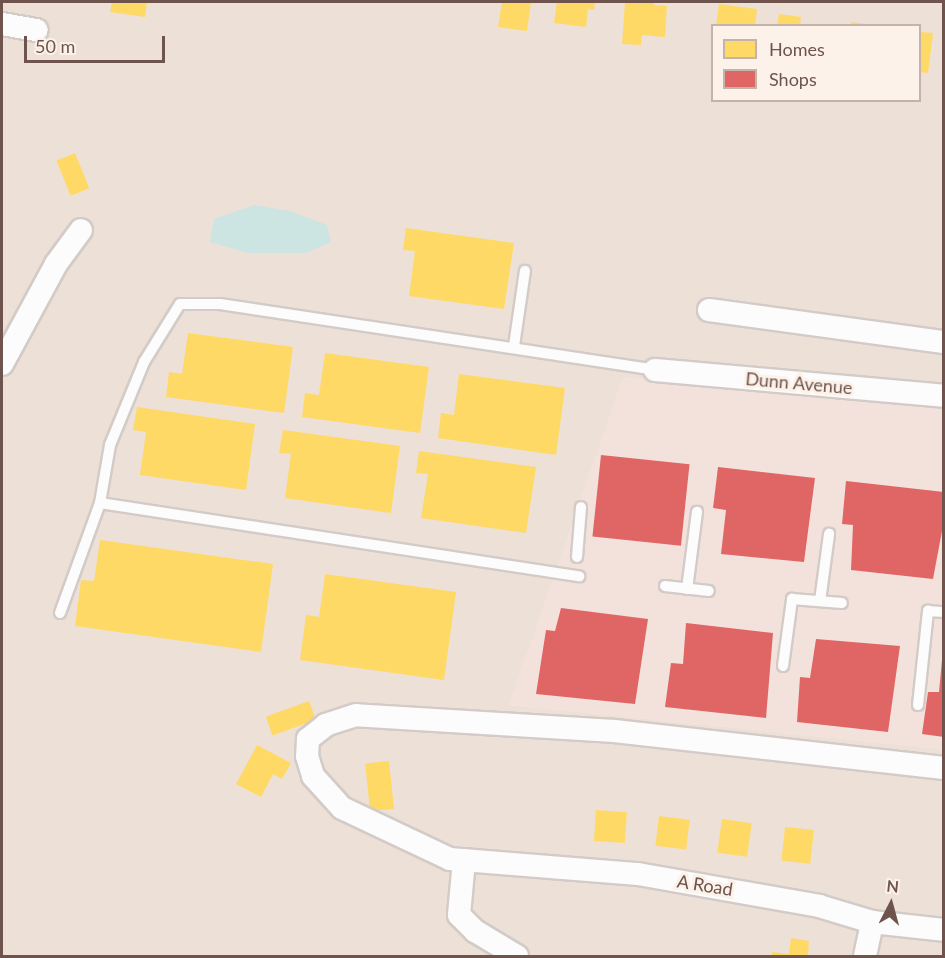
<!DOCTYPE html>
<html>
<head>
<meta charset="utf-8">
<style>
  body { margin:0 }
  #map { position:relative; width:945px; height:958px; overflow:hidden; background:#f4eee8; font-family:Lato,sans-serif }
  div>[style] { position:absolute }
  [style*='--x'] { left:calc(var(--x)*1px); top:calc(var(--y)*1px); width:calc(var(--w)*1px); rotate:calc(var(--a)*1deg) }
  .residential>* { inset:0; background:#ede0d6 }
  .commercial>* { inset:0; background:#f3e2dc }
  .water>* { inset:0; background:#cce4e2 }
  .homes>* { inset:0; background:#ffd966; transform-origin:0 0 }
  .shops>* { inset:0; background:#e06666; transform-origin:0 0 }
  .roads { filter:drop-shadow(2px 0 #d3cbc7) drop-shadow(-2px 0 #d3cbc7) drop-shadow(0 2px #d3cbc7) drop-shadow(0 -2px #d3cbc7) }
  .service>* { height:10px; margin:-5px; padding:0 5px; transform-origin:5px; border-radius:5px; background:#fdfcfc }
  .minor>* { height:22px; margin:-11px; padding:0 11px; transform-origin:11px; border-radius:11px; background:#fdfcfc }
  span { translate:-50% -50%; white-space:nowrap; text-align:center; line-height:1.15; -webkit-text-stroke:6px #fcf2e9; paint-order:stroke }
  .street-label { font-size:18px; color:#6e544d }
  .frame { position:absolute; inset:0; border:3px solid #6e544d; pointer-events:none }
  .legend { position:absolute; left:711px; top:24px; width:210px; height:78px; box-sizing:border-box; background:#fcf2e9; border:2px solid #c3b3ab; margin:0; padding:8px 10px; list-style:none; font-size:18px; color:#6e544d }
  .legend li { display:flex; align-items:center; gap:12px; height:30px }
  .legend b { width:30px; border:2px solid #c3b3ab }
  .north { position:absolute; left:861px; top:874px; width:60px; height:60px; -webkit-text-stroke:4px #fcf2e9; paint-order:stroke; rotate:6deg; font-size:16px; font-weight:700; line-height:24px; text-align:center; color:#6e544d }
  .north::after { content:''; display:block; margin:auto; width:21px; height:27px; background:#6e544d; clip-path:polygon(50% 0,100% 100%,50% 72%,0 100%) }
  .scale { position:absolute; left:24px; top:36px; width:141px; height:27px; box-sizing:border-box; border:3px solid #6e544d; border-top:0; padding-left:8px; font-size:18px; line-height:21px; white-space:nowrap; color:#6e544d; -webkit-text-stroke:4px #fcf2e9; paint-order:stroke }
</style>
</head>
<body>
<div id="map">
  <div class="residential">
    <i style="clip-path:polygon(evenodd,2px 2px,943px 2px,943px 404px,509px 705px,943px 749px,943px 956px,2px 956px,2px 2px,712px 26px,920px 26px,920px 100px,712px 100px,712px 26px)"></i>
  </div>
  <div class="commercial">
    <i style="clip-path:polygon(623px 377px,943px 404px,943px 749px,509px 705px)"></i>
  </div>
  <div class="water">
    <i style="clip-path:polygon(254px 205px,290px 211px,327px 225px,331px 242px,306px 253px,248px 253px,210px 242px,214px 219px)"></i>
  </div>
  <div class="homes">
    <i style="clip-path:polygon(112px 2px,147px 2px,145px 17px,110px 12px)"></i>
    <i style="clip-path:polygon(502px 2px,531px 2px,527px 31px,498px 27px)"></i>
    <i style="clip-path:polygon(557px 2px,595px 2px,594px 10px,588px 9px,586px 27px,554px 23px)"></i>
    <i style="clip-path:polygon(625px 2px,654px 2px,654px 5px,667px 6px,665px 37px,642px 35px,641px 45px,622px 44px)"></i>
    <i style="clip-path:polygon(719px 4px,757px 9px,755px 26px,716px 26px)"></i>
    <i style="clip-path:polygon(779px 14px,801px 17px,800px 26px,777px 26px)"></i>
    <i style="clip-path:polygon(851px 22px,866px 24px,866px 26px,851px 26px)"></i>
    <i style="clip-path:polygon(920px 32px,933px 33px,928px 73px,920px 72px)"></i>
    <i style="left:75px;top:153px;width:38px;height:20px;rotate:68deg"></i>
    <i style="clip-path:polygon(406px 228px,514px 243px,504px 309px,409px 296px,415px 251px,403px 250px)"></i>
    <i style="clip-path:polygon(188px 333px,293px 347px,284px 413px,166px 397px,169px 372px,182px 374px)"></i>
    <i style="clip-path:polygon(325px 353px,429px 367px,420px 433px,302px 417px,305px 393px,319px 395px)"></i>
    <i style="clip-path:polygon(459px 374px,565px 388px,556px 455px,438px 438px,441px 413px,454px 415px)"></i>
    <i style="clip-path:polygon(137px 407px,255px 424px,246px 490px,140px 475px,146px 432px,133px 430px)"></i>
    <i style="clip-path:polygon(283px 430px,400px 446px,391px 513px,285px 498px,291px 454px,279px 453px)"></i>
    <i style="clip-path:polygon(419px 451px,536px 467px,526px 533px,421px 518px,428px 474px,416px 473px)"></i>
    <i style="clip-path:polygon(100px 540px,273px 564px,261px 652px,75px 626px,81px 580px,94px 581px)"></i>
    <i style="clip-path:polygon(325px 574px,456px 592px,444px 680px,300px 660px,306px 615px,319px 617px)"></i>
    <i style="left:309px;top:701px;width:20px;height:46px;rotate:70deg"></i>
    <i style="clip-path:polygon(257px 745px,291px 763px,282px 779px,273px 774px,261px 797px,236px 784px)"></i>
    <i style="left:389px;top:761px;width:48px;height:24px;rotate:84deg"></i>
    <i style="left:596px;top:810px;width:31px;height:31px;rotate:4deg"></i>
    <i style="left:659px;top:816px;width:31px;height:30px;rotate:7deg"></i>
    <i style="left:722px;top:819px;width:30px;height:34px;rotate:8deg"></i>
    <i style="left:785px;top:827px;width:29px;height:34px;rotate:6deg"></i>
    <i style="clip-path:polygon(791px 938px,809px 941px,808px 956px,772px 956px,772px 952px,789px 954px)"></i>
  </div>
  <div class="shops">
    <i style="left:601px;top:455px;width:89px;height:82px;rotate:6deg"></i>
    <i style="clip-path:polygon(718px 467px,815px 478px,804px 562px,721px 554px,726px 510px,713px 508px)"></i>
    <i style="clip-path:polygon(846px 481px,944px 492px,942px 531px,933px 579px,851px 570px,853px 525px,842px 524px)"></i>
    <i style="clip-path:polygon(561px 608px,648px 619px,635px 704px,536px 694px,546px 630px,555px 631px)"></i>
    <i style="clip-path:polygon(686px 623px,773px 633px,766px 718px,665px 707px,671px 663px,683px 664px)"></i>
    <i style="clip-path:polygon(816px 639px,900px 646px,888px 732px,797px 722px,800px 677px,810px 678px)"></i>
    <i style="clip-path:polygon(942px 660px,944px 737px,922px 734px,928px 692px,939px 692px)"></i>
  </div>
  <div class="roads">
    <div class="service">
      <i style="--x:514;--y:346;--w:76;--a:-81.7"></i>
      <i style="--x:100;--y:503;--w:485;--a:8.7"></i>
      <i style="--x:577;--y:557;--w:50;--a:-85.4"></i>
      <i style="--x:665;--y:586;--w:44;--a:6.5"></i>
      <i style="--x:687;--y:589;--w:78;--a:-82.6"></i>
      <i style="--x:820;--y:601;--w:68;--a:-82.3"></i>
      <i style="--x:60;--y:613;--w:117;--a:-70"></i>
      <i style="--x:100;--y:503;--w:59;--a:-80.2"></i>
      <i style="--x:110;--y:445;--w:90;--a:-67.7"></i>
      <i style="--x:144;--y:362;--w:68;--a:-58.2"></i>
      <i style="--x:180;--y:304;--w:40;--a:0"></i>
      <i style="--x:220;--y:304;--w:440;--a:8.6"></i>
      <i style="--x:783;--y:666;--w:68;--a:-82.3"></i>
      <i style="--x:792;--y:599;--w:50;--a:4.6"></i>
      <i style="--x:918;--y:705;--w:95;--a:-83.9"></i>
      <i style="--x:928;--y:611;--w:16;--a:4"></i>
    </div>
    <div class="minor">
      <i style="--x:2;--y:24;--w:35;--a:10"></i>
      <i style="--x:709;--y:310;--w:237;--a:7.8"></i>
      <i style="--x:2;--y:364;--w:114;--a:-61.6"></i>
      <i style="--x:56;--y:264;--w:42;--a:-53.7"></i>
      <i style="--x:655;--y:370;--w:290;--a:5.1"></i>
      <i style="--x:944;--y:768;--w:332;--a:-173.6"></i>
      <i style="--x:614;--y:731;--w:258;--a:-176.5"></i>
      <i style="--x:356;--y:715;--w:32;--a:162"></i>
      <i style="--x:326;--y:725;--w:23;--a:142"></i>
      <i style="--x:308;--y:739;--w:17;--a:93"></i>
      <i style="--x:307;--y:756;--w:21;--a:73"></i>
      <i style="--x:313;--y:776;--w:43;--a:47.8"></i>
      <i style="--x:342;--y:808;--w:119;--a:25.3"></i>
      <i style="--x:450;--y:859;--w:189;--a:4.6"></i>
      <i style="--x:638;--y:874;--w:184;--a:10"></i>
      <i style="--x:819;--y:906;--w:55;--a:16.8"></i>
      <i style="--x:872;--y:922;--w:72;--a:6.3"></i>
      <i style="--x:464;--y:860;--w:55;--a:95.2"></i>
      <i style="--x:459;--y:915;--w:23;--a:45"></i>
      <i style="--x:475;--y:931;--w:49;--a:30.8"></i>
      <i style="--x:865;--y:956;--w:35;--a:-78"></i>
    </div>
  </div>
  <div class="street-label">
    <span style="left:799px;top:383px;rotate:5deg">Dunn Avenue</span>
    <span style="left:705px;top:885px;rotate:9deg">A Road</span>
  </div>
  <div class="frame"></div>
  <ul class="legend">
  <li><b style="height:16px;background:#ffd966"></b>Homes</li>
  <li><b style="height:16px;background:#e06666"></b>Shops</li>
  </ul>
  <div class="north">N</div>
  <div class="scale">50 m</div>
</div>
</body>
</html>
